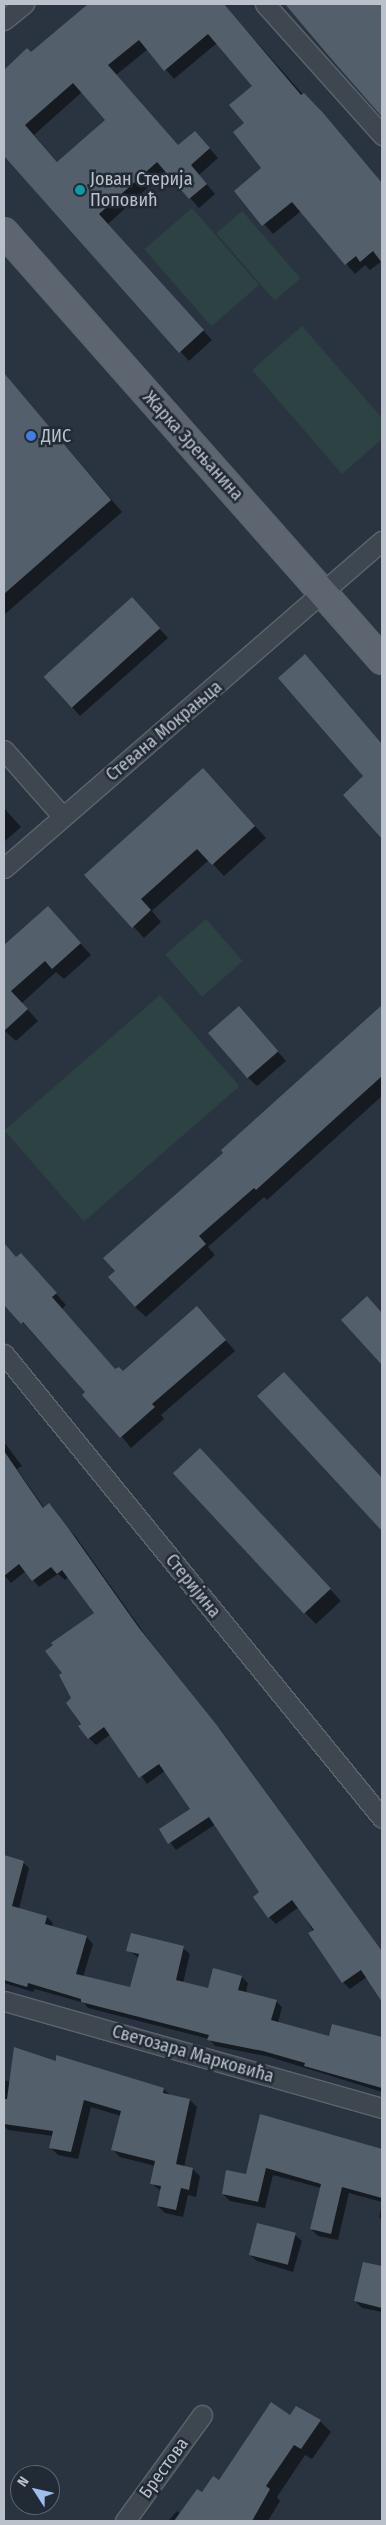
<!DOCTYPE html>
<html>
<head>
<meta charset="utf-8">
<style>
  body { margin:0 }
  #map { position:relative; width:386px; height:2525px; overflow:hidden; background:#2a3440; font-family:"Fira Sans Condensed",sans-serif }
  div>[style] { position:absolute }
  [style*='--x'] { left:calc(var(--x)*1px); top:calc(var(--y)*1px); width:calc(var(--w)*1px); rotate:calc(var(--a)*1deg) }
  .green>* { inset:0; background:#2d4242; transform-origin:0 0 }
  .shadow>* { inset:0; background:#0007 }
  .building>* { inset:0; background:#535f6a; transform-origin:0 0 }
  .roads { filter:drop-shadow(1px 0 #5b646d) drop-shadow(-1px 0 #5b646d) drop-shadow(0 1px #5b646d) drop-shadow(0 -1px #5b646d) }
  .minor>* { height:19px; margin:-9.5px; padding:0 9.5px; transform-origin:9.5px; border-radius:9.5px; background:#3e4650 }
  .primary>* { height:28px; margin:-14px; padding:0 14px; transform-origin:14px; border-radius:14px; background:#5c6570 }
  .dots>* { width:14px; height:14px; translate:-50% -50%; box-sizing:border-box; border:2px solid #222b35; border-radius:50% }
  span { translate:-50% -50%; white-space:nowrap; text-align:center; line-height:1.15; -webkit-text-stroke:5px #222b35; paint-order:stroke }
  .poi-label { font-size:18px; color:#bac1ca }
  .left { translate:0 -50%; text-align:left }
  .street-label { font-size:18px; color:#bac1ca }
  .frame { position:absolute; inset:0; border:5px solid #bac1ca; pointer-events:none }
  .north { position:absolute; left:10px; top:2465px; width:50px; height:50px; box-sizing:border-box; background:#222b35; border:1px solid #5f6771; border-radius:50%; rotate:305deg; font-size:14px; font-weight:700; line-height:20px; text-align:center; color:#bac1ca }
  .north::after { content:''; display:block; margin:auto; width:18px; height:22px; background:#9cc0ed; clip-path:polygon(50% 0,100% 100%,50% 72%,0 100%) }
</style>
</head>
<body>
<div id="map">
  <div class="green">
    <i style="left:192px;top:208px;width:102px;height:63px;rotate:49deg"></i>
    <i style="left:242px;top:211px;width:89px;height:34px;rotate:49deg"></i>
    <i style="clip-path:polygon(302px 326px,382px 418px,382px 439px,342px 474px,252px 370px)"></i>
    <i style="left:206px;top:919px;width:56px;height:54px;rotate:49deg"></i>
    <i style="left:160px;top:995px;width:121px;height:206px;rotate:49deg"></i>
  </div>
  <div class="shadow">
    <i style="clip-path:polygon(evenodd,88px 4px,223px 4px,382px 184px,382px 261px,370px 270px,365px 265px,355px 274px,301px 211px,273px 234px,235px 191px,263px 168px,246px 123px,254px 86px,217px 43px,174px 79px,148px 49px,116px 75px,179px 147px,195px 132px,218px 158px,199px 175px,215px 194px,199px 208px,166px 171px,108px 224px,212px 340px,189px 361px,4px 155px,4px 72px,27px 50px,31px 54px,88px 4px,82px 92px,106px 120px,58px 163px,34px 135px,82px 92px)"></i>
    <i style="clip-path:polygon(285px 4px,382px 4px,382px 115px)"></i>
    <i style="clip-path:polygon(4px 374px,122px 512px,4px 615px)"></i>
    <i style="clip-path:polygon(141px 608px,168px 638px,80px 716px,44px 676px)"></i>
    <i style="clip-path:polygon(305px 656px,382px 744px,382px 838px,345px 795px,364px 777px)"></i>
    <i style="clip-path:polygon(214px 781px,266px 838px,224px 876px,209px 860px,152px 911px,161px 922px,144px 938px,86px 875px)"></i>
    <i style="clip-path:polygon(4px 808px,21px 827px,4px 842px)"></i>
    <i style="clip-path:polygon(48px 908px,91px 955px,64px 979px,56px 972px,22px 1003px,38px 1021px,16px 1041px,4px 1030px,4px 947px)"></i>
    <i style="clip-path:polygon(382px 1007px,382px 1096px,267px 1200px,264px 1197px,208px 1247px,215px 1255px,146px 1317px,135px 1307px,225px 1153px,222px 1151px)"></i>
    <i style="clip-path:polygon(249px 1018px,286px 1061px,257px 1086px,247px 1077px)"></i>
    <i style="clip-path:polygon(6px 1248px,17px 1258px,31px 1265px,66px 1305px,62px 1309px,115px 1370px,123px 1372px,207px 1319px,235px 1351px,161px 1415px,164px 1419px,131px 1448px,86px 1392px,4px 1302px)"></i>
    <i style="clip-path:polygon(295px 1385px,382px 1479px,382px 1530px,259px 1396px)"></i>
    <i style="clip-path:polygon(4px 1442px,22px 1466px,17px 1469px,44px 1508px,49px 1505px,76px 1537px,146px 1636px,223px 1733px,382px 1951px,382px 1991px,380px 1993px,367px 1977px,350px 1989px,343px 1982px,299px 1907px,276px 1924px,269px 1917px,261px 1892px,216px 1824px,176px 1850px,161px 1830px,192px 1810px,165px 1771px,147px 1784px,111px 1734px,96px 1745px,89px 1738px,67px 1703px,73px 1699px,96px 1613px,68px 1577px,65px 1580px,58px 1574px,39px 1587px,26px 1571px,11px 1583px,4px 1575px,4px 1505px,11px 1500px,4px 1490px)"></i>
    <i style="clip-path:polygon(211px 1461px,341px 1601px,316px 1624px,305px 1613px)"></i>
    <i style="clip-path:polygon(4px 1856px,23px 1862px,29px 1868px,19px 1909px,47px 1917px,53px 1923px,52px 1927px,87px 1937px,93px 1944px,83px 1977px,131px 1989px,139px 1958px,128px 1950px,183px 1948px,190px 1954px,183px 1983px,209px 1989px,242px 1977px,248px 1983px,246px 1993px,276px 2001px,282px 2007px,278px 2023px,330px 2037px,333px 2026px,382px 2039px,382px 2092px,270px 2057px,215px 2046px,209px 2039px,88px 2008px,84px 2003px,35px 1989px,33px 1992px,4px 1983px)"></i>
    <i style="clip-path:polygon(57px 2063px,164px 2089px,171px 2096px,190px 2100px,197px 2107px,184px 2167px,193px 2169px,200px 2176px,196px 2197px,188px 2195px,183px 2217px,165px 2213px,158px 2206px,161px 2191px,151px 2183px,155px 2166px,120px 2157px,112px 2149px,121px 2116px,91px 2107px,78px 2159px,58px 2155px,51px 2148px,53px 2136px,8px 2130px,4px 2126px,4px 2080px,11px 2082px)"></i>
    <i style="clip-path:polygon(261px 2116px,382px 2151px,382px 2202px,349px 2193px,338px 2240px,318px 2236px,311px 2229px,321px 2188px,273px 2175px,265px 2208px,230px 2201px,223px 2194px,247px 2176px)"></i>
    <i style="clip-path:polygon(382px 2204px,382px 2220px,379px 2217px)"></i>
    <i style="clip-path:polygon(295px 2235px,302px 2241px,293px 2272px,257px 2261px,250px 2255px)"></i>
    <i style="clip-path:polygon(364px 2263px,382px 2268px,382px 2312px,362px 2308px,355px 2301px)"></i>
    <i style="clip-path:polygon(290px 2417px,320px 2421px,331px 2432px,312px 2459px,305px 2455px,277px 2497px,280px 2501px,268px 2521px,168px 2521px,177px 2511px,181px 2514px,219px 2481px)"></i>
  </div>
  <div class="building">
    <i style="clip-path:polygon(evenodd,88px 4px,224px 4px,301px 95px,304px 93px,324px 114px,382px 183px,382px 263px,373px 251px,360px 262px,356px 256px,345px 265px,292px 202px,262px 226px,234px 191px,261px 168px,233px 132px,244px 123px,229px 105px,252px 86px,208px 34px,164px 71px,139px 40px,108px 65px,178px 145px,195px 131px,210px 148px,191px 165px,207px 184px,189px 199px,157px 162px,99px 214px,204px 330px,179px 353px,4px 156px,4px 70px,27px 48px,31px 52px,88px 4px,73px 83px,105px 120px,57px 162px,25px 125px,73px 83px)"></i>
    <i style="clip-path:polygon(285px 4px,382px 4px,382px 117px,328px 55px)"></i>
    <i style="clip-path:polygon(4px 373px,111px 500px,4px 594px)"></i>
    <i style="left:132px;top:597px;width:42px;height:119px;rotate:48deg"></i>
    <i style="clip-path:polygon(305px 654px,382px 744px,382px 839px,343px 795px,363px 776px,278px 678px)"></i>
    <i style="clip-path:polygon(203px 768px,255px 826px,212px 865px,197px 849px,141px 899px,151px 910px,132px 928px,84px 875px)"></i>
    <i style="clip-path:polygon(48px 906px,81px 943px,52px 969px,45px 961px,11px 991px,28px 1009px,4px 1031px,4px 945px)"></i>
    <i style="clip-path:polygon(382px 1005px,382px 1076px,256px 1190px,254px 1188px,199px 1236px,206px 1244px,135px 1307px,108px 1277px,115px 1271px,103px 1258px,223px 1153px,221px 1150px)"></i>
    <i style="left:239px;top:1006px;width:60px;height:41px;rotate:49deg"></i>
    <i style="clip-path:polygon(4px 1243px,16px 1257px,21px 1253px,57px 1293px,52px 1297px,115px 1369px,119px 1367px,123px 1371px,197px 1306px,226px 1340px,152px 1404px,155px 1407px,120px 1438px,82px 1395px,85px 1392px,23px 1322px,21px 1324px,4px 1305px)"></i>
    <i style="clip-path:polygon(367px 1296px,382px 1313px,382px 1365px,341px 1320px)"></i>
    <i style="clip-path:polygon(284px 1372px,382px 1478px,382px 1531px,257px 1396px)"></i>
    <i style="left:200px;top:1448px;width:192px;height:37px;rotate:47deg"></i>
    <i style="clip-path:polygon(4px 1451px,43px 1508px,49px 1503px,69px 1529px,139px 1628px,216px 1724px,382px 1951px,382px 2002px,361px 1970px,342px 1983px,308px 1933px,314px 1930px,292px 1900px,268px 1918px,253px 1897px,259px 1892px,209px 1817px,168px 1844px,159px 1829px,190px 1809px,159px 1764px,139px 1778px,104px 1727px,88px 1739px,78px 1726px,81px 1724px,66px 1703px,71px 1698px,59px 1675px,62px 1673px,45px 1651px,53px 1645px,51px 1643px,94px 1613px,62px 1570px,57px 1574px,51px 1567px,32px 1581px,19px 1564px,4px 1576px)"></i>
    <i style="clip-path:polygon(4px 1855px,24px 1861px,12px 1906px,47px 1916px,45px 1924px,87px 1936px,76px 1974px,130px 1987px,139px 1954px,126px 1951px,131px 1933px,184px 1946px,176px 1980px,208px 1988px,213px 1968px,242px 1976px,238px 1990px,277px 2000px,271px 2020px,329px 2036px,332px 2024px,382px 2037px,382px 2088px,304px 2066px,305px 2063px,263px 2051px,207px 2040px,209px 2035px,81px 2002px,81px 1999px,28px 1983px,27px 1987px,4px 1980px)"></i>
    <i style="clip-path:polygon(14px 2047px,56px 2061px,56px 2055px,164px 2088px,163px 2093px,190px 2099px,176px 2164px,193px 2168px,189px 2190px,181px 2188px,176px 2210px,157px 2206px,161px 2186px,150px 2184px,155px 2161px,111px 2150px,121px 2111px,84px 2100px,71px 2152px,49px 2148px,53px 2131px,4px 2124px,4px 2099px,7px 2099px)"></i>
    <i style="clip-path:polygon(260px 2114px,382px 2149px,382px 2198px,342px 2187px,331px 2234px,310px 2229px,321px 2184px,266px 2168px,258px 2202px,222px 2194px,226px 2170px,246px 2174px)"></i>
    <i style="left:257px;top:2223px;width:40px;height:33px;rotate:14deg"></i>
    <i style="clip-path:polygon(363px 2262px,382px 2266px,382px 2308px,354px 2301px)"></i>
    <i style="clip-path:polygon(271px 2402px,290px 2415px,296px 2406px,321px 2420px,301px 2449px,294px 2445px,266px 2486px,270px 2489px,252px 2521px,174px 2521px,197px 2489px,202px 2492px,213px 2476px,219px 2480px)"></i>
  </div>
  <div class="roads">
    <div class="minor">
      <i style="--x:265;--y:4;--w:176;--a:48.2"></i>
      <i style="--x:4;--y:20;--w:26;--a:-39"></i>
      <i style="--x:4;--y:750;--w:89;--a:48.6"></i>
      <i style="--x:4;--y:868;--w:500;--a:-40.9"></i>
      <i style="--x:4;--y:1354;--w:598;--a:50.83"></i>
      <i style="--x:4;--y:2001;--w:393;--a:15.8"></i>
      <i style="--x:125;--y:2521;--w:131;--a:-54"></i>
    </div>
    <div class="primary">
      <i style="--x:4;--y:232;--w:571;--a:48.55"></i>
    </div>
  </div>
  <div class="dots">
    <i style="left:80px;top:190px;background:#0f9aa8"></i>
    <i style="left:31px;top:436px;background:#3f7fe0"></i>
  </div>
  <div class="poi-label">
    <span class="left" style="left:90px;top:190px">Јован Стерија<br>Поповић</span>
    <span class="left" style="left:41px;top:436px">ДИС</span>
  </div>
  <div class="street-label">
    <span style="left:193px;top:446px;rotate:48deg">Жарка Зрењанина</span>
    <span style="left:164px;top:731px;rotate:-40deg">Стевана Мокрањца</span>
    <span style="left:193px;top:1586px;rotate:51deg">Стеријина</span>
    <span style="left:193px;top:2054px;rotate:16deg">Светозара Марковића</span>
    <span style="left:164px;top:2468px;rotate:-54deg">Брестова</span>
  </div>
  <div class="frame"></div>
  <div class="north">N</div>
</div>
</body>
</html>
